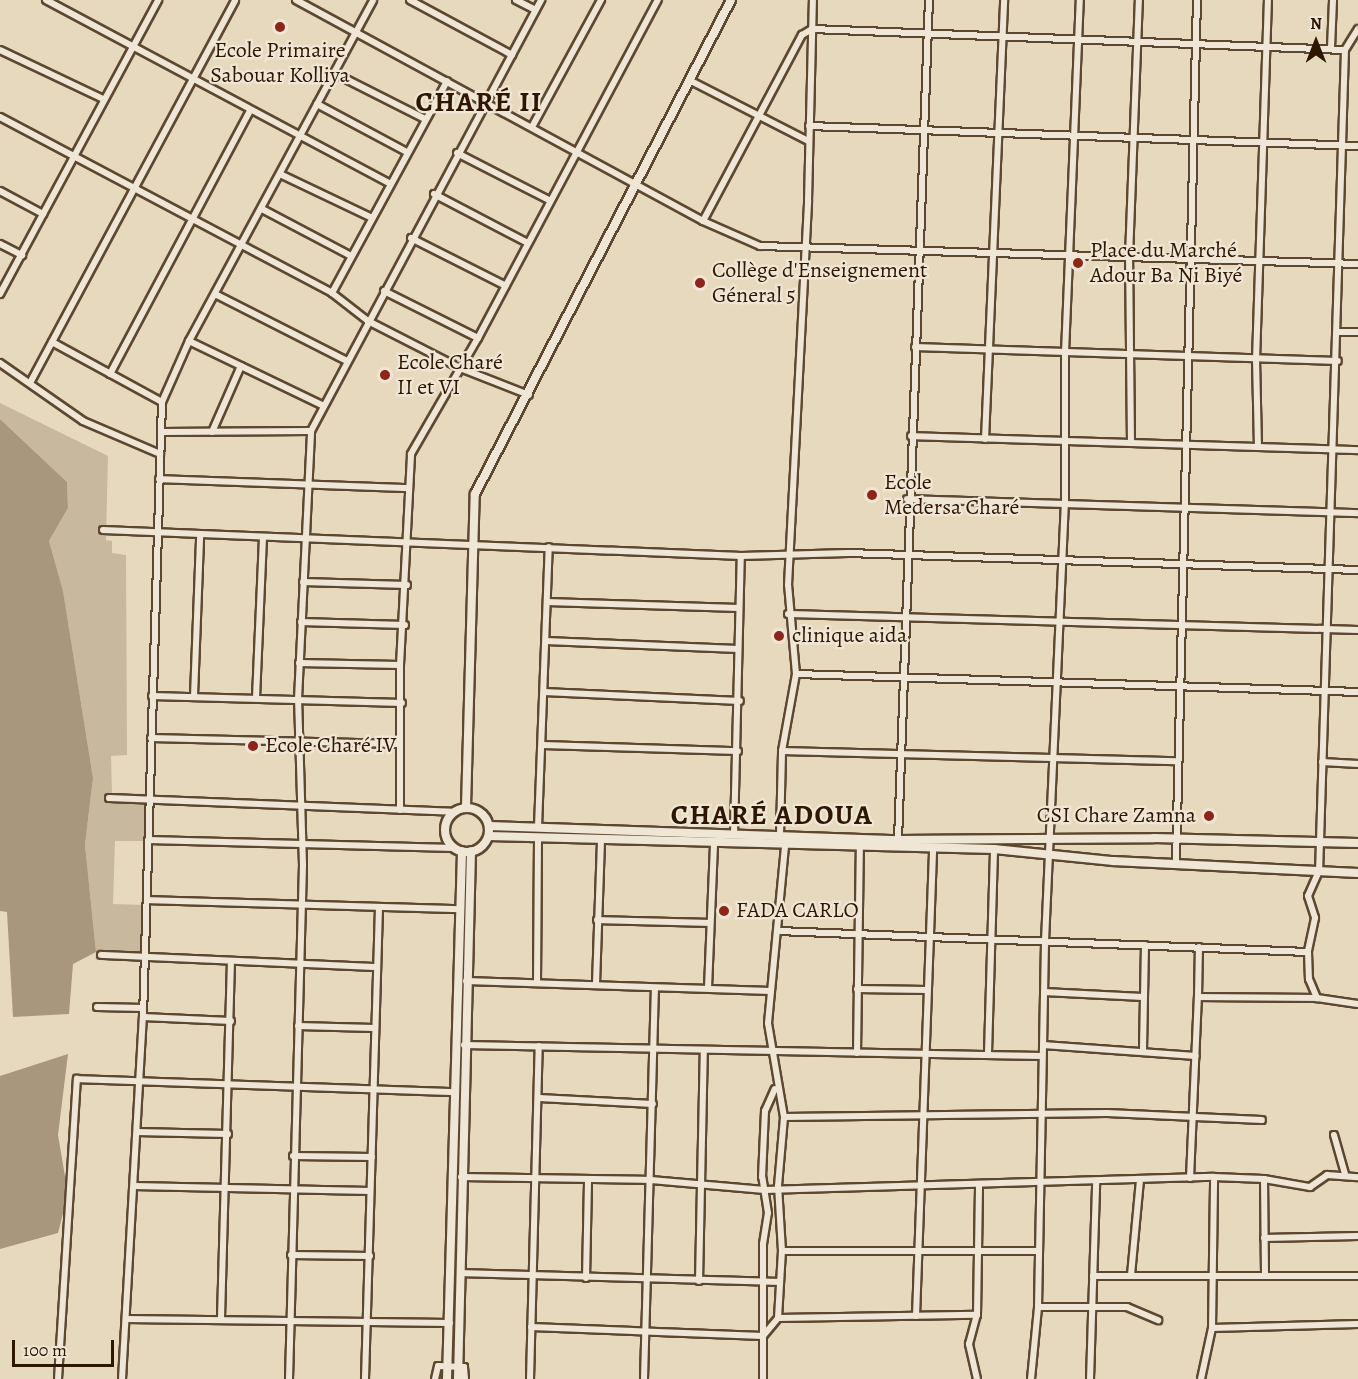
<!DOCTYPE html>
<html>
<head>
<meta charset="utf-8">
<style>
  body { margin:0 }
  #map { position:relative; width:1358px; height:1379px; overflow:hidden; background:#e7d9be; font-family:Alegreya,serif }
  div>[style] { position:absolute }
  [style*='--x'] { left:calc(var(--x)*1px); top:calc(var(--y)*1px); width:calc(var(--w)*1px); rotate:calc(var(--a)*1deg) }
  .green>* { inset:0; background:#c8b89e }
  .water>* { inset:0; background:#a8977d }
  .roads { filter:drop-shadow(2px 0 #5c4830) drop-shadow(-2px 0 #5c4830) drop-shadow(0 2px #5c4830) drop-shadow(0 -2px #5c4830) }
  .minor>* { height:6px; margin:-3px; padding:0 3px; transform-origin:3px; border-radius:3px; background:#efe6d5 }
  .tertiary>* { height:8px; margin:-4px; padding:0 4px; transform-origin:4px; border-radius:4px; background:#efe6d5 }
  .tertiary>.ring { margin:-4px; padding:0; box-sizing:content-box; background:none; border:8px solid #efe6d5; border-radius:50% }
  .dots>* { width:16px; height:16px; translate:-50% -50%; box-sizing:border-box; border:3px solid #efe6d5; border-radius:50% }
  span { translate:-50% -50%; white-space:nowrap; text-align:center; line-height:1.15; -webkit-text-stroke:4.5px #efe6d5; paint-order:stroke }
  .poi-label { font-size:22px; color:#2e1700 }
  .left { translate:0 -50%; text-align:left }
  .right { translate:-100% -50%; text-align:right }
  .district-label { font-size:28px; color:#2e1700; font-weight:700; letter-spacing:1.5px }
  .north { position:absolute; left:1286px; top:12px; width:60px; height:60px; -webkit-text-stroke:4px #efe6d5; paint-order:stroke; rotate:0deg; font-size:16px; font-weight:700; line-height:24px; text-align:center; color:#2e1700 }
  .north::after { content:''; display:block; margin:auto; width:21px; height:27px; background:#2e1700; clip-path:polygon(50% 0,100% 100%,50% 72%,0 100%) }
  .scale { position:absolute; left:12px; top:1340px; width:102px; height:27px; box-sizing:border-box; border:3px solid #2e1700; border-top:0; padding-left:8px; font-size:18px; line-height:21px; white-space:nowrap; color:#2e1700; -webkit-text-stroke:4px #efe6d5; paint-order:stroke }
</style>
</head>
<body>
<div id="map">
  <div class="green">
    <i style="clip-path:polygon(0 403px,108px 456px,106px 540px,112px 541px,112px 553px,126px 555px,127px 755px,111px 756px,112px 793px,146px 794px,145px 841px,115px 841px,113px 904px,143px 905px,141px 954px,96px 952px,85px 845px,93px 778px,63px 592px,49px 541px,68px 508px,67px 482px,0 419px)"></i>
  </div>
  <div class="water">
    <i style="clip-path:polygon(0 419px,67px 482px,68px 508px,49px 541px,63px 591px,93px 778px,85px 845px,96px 952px,73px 964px,69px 1014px,13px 1017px,7px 912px,0 911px)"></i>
    <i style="clip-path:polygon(68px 1054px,58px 1135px,68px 1194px,58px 1233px,0 1249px,0 1076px)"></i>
  </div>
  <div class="roads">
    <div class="minor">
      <i style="--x:46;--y:0;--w:390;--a:28.1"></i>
      <i style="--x:296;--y:0;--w:463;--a:28.5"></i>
      <i style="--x:703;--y:221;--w:62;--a:23.7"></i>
      <i style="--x:760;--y:246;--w:598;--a:1.72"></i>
      <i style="--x:410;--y:0;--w:116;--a:28.3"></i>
      <i style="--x:516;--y:0;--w:22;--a:27"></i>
      <i style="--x:1358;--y:29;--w:25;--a:122"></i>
      <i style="--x:1345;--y:50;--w:821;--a:91.81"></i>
      <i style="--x:1319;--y:871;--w:27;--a:114"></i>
      <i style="--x:1308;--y:896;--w:23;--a:72"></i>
      <i style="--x:1315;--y:918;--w:35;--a:102"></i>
      <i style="--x:1308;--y:952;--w:27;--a:88"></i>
      <i style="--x:1309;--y:979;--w:21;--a:67"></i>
      <i style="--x:1317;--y:998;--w:41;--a:8.3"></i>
      <i style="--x:1331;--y:48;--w:48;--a:-87.6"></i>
      <i style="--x:0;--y:50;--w:114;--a:25.4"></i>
      <i style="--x:334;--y:73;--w:102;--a:26.8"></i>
      <i style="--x:689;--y:80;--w:134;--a:27.1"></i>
      <i style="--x:317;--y:104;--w:102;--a:28.1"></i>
      <i style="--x:0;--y:117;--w:376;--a:27.9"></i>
      <i style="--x:332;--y:293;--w:46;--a:37.9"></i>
      <i style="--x:368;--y:321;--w:103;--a:27.1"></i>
      <i style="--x:460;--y:368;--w:74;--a:21.4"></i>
      <i style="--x:809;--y:126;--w:549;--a:2.09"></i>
      <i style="--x:532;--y:127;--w:145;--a:-61.5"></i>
      <i style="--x:457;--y:153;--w:103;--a:27.1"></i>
      <i style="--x:282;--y:175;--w:100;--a:25.5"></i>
      <i style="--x:0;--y:191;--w:49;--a:28.1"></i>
      <i style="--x:434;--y:194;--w:104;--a:27.6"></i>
      <i style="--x:262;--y:209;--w:101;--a:27.8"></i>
      <i style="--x:703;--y:221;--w:211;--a:-62"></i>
      <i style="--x:802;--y:35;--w:12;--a:-31"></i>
      <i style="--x:812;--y:29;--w:533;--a:2.26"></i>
      <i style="--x:411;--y:238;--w:106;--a:26.8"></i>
      <i style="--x:0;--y:244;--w:25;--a:27"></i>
      <i style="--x:384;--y:291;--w:105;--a:26.6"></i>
      <i style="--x:332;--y:293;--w:241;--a:-61.5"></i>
      <i style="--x:0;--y:294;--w:334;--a:-61.7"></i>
      <i style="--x:215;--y:294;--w:148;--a:26.9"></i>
      <i style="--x:1339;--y:332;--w:19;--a:0"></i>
      <i style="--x:189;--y:341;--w:148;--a:25.7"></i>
      <i style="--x:52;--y:342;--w:125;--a:28.6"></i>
      <i style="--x:915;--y:347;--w:423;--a:1.9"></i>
      <i style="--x:0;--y:363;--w:101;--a:34.9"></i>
      <i style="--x:83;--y:421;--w:84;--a:23.2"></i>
      <i style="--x:110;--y:374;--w:298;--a:-62"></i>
      <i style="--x:30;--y:383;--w:434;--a:-61.8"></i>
      <i style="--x:162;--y:432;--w:149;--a:-0.4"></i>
      <i style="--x:212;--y:432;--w:72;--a:-66.3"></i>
      <i style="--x:911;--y:436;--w:447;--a:1.8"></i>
      <i style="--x:985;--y:439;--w:439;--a:-87.5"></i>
      <i style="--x:1131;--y:443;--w:186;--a:-90.6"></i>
      <i style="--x:1129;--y:257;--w:257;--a:-87.8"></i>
      <i style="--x:1258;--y:447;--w:87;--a:-91.3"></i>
      <i style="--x:1256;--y:360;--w:360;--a:-88.1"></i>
      <i style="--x:159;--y:479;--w:249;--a:2.1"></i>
      <i style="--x:907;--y:499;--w:451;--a:1.8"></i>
      <i style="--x:103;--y:530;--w:639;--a:2.33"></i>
      <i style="--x:741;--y:556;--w:107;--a:-1.6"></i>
      <i style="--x:848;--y:553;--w:510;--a:1.91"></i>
      <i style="--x:303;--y:582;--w:104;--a:1.7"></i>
      <i style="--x:547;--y:602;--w:192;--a:1.8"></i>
      <i style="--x:788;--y:614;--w:570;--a:1.61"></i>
      <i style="--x:301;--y:622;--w:104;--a:1.7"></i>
      <i style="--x:546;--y:641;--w:192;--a:2.4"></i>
      <i style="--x:299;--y:663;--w:101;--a:1.1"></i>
      <i style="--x:796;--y:674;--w:562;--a:1.83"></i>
      <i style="--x:544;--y:692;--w:196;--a:2.6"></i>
      <i style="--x:152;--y:696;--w:250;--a:1.6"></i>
      <i style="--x:194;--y:696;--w:159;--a:-87.8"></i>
      <i style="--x:256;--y:698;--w:161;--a:-87.5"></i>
      <i style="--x:151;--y:738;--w:248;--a:1.4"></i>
      <i style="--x:543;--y:745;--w:195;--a:1.8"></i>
      <i style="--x:782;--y:751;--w:395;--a:1.5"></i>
      <i style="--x:1322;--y:762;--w:36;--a:3"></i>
      <i style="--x:109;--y:798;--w:344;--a:2.3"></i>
      <i style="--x:400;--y:810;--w:145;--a:-90"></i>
      <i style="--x:400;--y:665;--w:211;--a:-87"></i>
      <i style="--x:411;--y:454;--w:134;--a:-60"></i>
      <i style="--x:478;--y:338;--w:383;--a:-62"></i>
      <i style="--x:538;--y:827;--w:280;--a:-87.8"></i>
      <i style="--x:734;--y:834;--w:278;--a:-88.6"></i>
      <i style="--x:148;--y:840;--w:306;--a:1.5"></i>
      <i style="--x:898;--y:840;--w:841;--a:-87.89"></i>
      <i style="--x:1176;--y:864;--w:864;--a:-88.61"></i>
      <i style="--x:147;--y:900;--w:311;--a:1.7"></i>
      <i style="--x:597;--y:920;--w:112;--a:1.5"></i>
      <i style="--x:778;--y:931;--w:530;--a:2.27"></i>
      <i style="--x:101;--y:955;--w:276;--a:2.5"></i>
      <i style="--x:466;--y:981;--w:305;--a:1.9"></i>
      <i style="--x:537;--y:983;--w:146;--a:-89.6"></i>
      <i style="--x:596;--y:984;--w:144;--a:-88"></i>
      <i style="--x:708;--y:988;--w:145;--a:-87.6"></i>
      <i style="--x:857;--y:989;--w:70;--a:0.8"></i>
      <i style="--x:1044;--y:992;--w:99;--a:2.9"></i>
      <i style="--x:1198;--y:997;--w:50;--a:-88.9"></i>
      <i style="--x:97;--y:1007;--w:46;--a:1.2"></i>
      <i style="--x:143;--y:1017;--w:88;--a:2.6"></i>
      <i style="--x:298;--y:1026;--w:76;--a:1.5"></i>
      <i style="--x:464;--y:1045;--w:578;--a:1.09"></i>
      <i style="--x:1043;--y:1045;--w:153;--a:4.1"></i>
      <i style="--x:1143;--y:1049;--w:104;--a:-88.9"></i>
      <i style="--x:857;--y:1053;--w:207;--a:-89.2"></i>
      <i style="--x:988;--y:1053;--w:204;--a:-88.3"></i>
      <i style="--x:539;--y:1098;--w:114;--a:3"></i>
      <i style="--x:784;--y:1117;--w:323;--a:-0.7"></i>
      <i style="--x:1107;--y:1113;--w:155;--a:2.6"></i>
      <i style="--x:137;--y:1132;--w:91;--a:1.3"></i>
      <i style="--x:1334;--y:1135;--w:41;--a:74.2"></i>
      <i style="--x:293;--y:1156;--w:79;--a:0.7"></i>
      <i style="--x:461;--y:1177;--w:190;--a:0.9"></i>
      <i style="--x:651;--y:1180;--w:114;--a:5"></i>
      <i style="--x:765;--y:1190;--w:449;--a:-1.7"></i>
      <i style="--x:1214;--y:1177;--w:50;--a:2.3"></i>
      <i style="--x:1264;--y:1179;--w:47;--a:9.9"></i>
      <i style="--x:1310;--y:1187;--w:21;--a:-35"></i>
      <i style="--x:1327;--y:1175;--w:31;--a:4"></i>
      <i style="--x:1190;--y:1178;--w:181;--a:-87.5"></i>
      <i style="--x:1198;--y:997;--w:119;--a:0.5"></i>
      <i style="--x:1264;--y:1179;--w:97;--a:89.4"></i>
      <i style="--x:134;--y:1186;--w:236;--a:1.2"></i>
      <i style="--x:1264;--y:1238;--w:94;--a:-1.2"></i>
      <i style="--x:782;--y:1251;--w:256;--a:0"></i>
      <i style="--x:291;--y:1255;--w:79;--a:0.7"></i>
      <i style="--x:461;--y:1273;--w:317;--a:1.6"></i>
      <i style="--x:1131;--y:1275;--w:95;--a:-84.6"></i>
      <i style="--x:1093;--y:1276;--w:265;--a:0"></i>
      <i style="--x:586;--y:1278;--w:98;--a:-88.8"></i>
      <i style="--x:699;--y:1281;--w:230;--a:-88.8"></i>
      <i style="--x:1038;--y:1307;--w:89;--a:0"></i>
      <i style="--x:1127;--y:1307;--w:34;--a:23"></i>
      <i style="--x:916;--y:1316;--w:468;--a:-87.9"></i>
      <i style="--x:221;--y:1318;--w:354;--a:-88.4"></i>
      <i style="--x:778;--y:1318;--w:199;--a:-0.9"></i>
      <i style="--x:126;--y:1319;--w:324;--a:0.7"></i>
      <i style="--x:531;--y:1327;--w:232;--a:2.2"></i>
      <i style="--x:763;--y:1336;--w:92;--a:-90"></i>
      <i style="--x:763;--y:1244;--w:31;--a:-81"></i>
      <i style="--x:768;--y:1213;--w:36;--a:-99"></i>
      <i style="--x:762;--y:1177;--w:66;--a:-87.4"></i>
      <i style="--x:765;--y:1111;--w:24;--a:-66"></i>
      <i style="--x:1212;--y:1328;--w:146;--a:-1.6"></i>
      <i style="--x:58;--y:1379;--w:301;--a:-86.4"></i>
      <i style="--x:77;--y:1079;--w:377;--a:2"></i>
      <i style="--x:122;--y:1379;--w:363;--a:-86.7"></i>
      <i style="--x:143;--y:1017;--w:615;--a:-88.23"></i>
      <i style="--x:162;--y:402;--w:67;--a:-66.1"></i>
      <i style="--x:189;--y:341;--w:387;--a:-61.6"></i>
      <i style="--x:289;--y:1379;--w:514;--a:-88.44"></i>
      <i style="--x:303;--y:865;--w:166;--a:-91.7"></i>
      <i style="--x:298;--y:699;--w:268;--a:-87.2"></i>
      <i style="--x:311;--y:431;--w:489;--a:-61.9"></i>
      <i style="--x:365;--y:1379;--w:470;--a:-88.3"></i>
      <i style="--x:435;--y:1379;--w:13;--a:-77"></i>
      <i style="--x:438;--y:1366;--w:26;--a:2"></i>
      <i style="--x:464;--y:1367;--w:12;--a:85"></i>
      <i style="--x:530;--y:1379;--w:333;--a:-88.5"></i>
      <i style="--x:644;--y:1379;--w:391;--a:-88.4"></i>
      <i style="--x:763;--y:1379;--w:43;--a:-90"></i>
      <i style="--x:763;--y:1336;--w:23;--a:-50"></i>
      <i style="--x:778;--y:1318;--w:67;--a:-86.6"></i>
      <i style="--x:782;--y:1251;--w:65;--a:-93.5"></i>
      <i style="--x:778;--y:1186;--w:69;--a:-85"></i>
      <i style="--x:784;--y:1117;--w:95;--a:-99.7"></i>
      <i style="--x:768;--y:1023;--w:178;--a:-84.5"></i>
      <i style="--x:785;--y:846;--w:12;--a:-114"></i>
      <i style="--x:780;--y:835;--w:84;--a:-88.6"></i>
      <i style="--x:782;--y:751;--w:78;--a:-79.7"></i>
      <i style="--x:796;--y:674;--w:89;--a:-95.1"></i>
      <i style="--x:788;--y:585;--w:385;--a:-87"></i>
      <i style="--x:808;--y:201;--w:201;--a:-88.6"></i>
      <i style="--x:977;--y:1379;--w:36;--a:-103"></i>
      <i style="--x:969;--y:1344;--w:30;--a:-75"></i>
      <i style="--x:977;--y:1315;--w:129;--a:-89.1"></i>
      <i style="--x:1031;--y:1379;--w:72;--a:-84.4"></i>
      <i style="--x:1038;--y:1307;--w:366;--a:-88.9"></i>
      <i style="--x:1045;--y:941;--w:437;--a:-87.4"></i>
      <i style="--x:1065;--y:504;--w:151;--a:-90"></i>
      <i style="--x:1065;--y:353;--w:353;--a:-87.6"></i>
      <i style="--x:1090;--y:1379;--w:196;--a:-88.2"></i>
      <i style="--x:1201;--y:1379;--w:52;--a:-77.8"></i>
      <i style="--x:1212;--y:1328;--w:151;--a:-89.2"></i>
    </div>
    <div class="tertiary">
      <i style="--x:466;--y:807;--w:313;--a:-88.4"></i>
      <i style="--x:475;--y:494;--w:556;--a:-62.61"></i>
      <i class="ring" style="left:445px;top:808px;width:36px;height:36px"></i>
      <i style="--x:489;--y:826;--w:409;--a:2"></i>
      <i style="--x:898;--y:840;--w:256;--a:-0.4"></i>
      <i style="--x:1154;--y:838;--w:204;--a:1.4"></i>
      <i style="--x:489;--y:836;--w:505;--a:1.47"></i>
      <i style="--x:994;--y:849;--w:120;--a:5.8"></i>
      <i style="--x:1113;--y:861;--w:245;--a:2.8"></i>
      <i style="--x:447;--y:1379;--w:528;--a:-88.37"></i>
      <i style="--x:458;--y:1379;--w:528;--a:-88.59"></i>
    </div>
  </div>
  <div class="dots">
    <i style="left:280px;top:27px;background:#8f2418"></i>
    <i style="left:1078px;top:263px;background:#8f2418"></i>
    <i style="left:700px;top:283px;background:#8f2418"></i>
    <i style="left:385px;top:375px;background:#8f2418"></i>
    <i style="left:872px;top:495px;background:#8f2418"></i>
    <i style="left:779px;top:636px;background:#8f2418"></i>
    <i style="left:253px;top:746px;background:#8f2418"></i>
    <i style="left:1209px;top:816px;background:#8f2418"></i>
    <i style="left:724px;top:911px;background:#8f2418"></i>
  </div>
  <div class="poi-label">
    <span style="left:280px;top:63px">Ecole Primaire<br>Sabouar Kolliya</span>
    <span class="left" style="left:1090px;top:263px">Place du Marché<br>Adour Ba Ni Biyé</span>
    <span class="left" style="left:712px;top:283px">Collège d'Enseignement<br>Géneral 5</span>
    <span class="left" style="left:397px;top:375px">Ecole Charé<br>II et VI</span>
    <span class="left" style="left:884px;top:495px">Ecole<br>Medersa Charé</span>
    <span class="left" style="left:792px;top:636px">clinique aida</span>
    <span class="left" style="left:265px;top:746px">Ecole Charé IV</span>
    <span class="right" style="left:1196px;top:816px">CSI Chare Zamna</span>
    <span class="left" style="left:736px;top:911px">FADA CARLO</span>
  </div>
  <div class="district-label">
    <span style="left:479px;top:102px">CHARÉ II</span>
    <span style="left:772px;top:815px">CHARÉ ADOUA</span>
  </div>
  <div class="north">N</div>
  <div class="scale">100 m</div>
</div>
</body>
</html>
